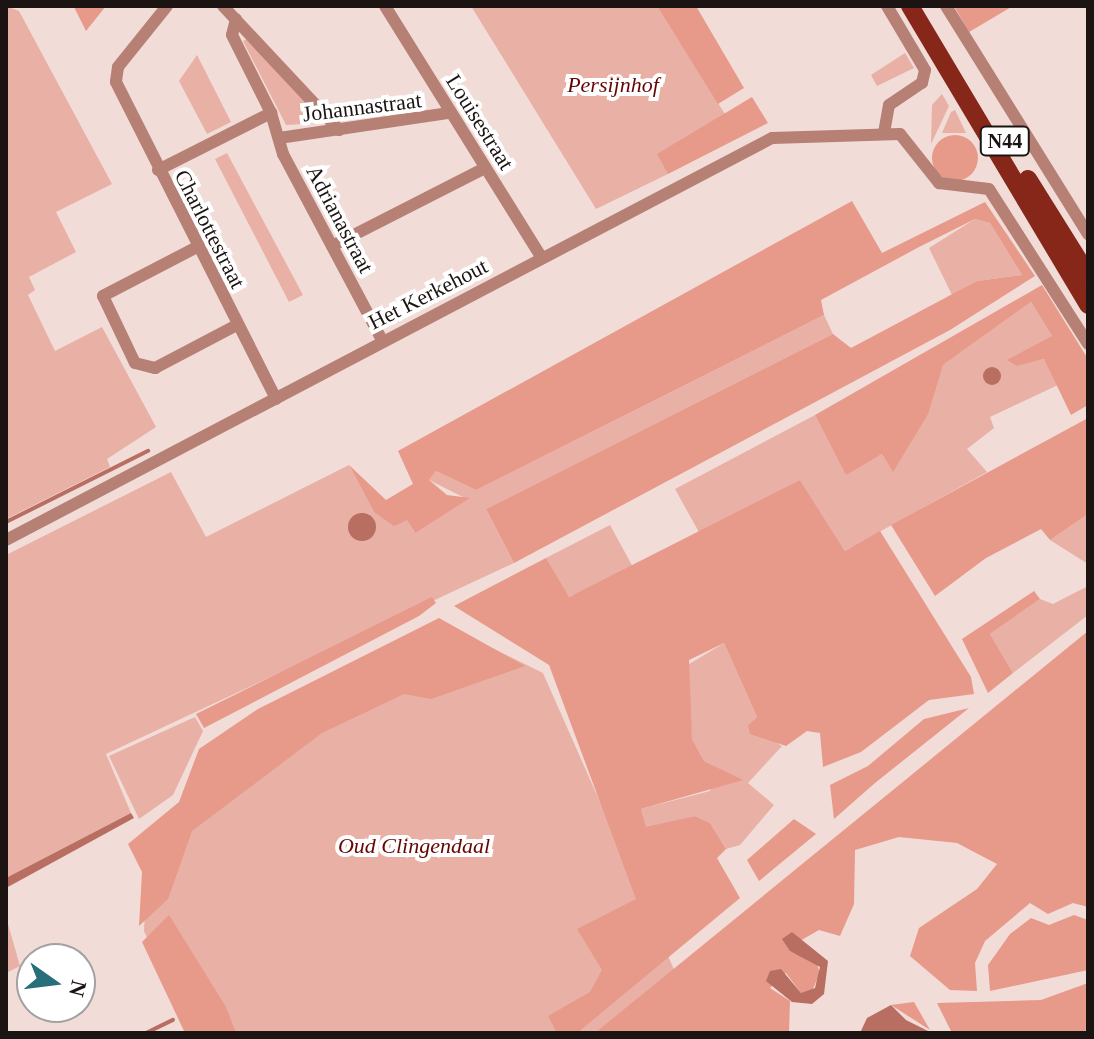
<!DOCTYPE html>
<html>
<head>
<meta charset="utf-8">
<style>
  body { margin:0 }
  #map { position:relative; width:1094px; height:1039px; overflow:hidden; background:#f2dcd8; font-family:"Times New Roman",serif }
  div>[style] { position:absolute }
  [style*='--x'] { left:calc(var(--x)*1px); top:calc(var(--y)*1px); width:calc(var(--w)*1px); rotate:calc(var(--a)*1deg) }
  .green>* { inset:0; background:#e9b0a5 }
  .forest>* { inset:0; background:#e7998a }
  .round { border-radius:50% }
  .water>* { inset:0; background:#b86e61 }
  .stream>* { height:4px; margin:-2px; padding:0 2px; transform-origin:2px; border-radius:2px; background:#b86e61 }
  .street>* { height:12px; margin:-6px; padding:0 6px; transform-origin:6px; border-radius:6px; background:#b78075 }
  .primary>* { height:18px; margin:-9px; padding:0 9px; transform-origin:9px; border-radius:9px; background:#872719 }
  span { translate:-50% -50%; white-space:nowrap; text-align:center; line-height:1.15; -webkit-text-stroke:8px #fff; paint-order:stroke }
  .shield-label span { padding:2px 6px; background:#fff; border:2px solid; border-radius:6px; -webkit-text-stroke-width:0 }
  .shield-label { font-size:20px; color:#1c1413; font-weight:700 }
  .park-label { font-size:22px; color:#650600; font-style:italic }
  .street-label { font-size:22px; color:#1c1413 }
  .frame { position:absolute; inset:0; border:8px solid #1c1413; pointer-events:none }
  .north { position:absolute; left:16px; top:943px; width:80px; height:80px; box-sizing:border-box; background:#fff; border:2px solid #a4a1a1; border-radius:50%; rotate:104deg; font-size:22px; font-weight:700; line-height:32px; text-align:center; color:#1c1413 }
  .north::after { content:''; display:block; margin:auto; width:28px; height:36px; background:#276f7b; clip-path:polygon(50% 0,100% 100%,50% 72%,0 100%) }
</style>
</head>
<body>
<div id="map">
  <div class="green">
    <i style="clip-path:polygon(6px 6px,19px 11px,112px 184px,56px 212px,76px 252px,29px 277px,35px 290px,28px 295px,55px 351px,102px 327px,156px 427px,107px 459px,110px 467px,6px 519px)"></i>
    <i style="clip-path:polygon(471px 6px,657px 6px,725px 114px,658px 154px,668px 174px,596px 209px)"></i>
    <i style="clip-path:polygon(251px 37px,323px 117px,321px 123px,286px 125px,243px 41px)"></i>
    <i style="clip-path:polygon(905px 53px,914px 68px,877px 86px,871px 75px)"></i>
    <i style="clip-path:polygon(197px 55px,231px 122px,207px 134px,179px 81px)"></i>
    <i style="clip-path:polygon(942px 94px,949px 106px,931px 144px,932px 105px)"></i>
    <i style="clip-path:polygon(955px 110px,966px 133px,942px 133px,951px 112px)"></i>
    <i style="clip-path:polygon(227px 153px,303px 295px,289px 302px,215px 159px)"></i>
    <i style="clip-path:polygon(975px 219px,990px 223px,1022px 275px,977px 281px,952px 295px,929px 248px)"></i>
    <i style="clip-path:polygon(1031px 302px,1052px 336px,1016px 366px,1044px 359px,1060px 384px,990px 417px,994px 428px,967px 449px,987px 472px,845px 551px,800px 480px,700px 534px,675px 489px,815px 415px,846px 474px,882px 454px,893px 471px,943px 365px)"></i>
    <i style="clip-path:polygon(824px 315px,833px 334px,486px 509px,514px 563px,106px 754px,131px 813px,6px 878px,6px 555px,171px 472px,206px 537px,349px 465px,374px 512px,407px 519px,414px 532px,467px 499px,429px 480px,436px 471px,476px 490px)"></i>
    <i style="clip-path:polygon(1088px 514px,1088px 564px,1050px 540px)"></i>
    <i style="clip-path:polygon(610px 525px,634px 569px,568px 597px,546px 558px)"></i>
    <i style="clip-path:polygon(1088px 586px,1088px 615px,1013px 673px,990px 634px,1040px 599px,1053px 604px)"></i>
    <i style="clip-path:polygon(439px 622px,543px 673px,676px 974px,684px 1033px,190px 1033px,144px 931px,147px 872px,172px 814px)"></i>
    <i style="clip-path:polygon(724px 643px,757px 717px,748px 725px,782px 746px,748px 783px,774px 805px,740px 845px,726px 849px,710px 823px,695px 816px,646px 828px,641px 809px,710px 791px,720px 769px,704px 761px,692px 739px,686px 666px)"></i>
    <i style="clip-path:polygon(195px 717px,203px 731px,173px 795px,139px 819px,109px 756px)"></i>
    <i style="clip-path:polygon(6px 917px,20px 966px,6px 973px)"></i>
  </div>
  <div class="forest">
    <i style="clip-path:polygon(83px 6px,106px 6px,86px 31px,74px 7px)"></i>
    <i style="clip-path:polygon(657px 6px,696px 6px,744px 88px,718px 104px)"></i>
    <i style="clip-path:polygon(954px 6px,1013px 6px,969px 32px)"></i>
    <i style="clip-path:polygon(752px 97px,768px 123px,668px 174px,657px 154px)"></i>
    <i class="round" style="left:932px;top:135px;width:46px;height:46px"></i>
    <i style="clip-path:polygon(852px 201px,882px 253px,985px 202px,1035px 276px,950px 330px,514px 563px,486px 509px,833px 334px,851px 348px,977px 281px,1022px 275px,990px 223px,975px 219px,919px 247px,821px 300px,824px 315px,476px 490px,436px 471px,429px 480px,447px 495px,470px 498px,415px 533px,407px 520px,394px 526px,374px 512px,349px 465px,386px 500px,413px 484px,398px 451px)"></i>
    <i style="clip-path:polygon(1042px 285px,1088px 359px,1088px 405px,1071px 415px,1044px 359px,1017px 366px,1007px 360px,1052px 336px,1031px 302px,943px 365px,928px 414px,893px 472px,882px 454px,846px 475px,815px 415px)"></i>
    <i style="clip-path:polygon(1088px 418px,1088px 514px,1050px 540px,1041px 529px,986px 558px,935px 596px,891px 525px)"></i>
    <i style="clip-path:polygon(800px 480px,845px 551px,880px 531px,971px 677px,974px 694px,929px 700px,861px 752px,823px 767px,820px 733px,807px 731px,786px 746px,750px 734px,748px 725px,757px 717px,724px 643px,689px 660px,692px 739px,704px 761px,743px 780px,641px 809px,646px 827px,695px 816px,710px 823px,726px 849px,717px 858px,740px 898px,577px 1033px,557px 1033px,548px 1016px,590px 992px,602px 970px,577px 929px,636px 899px,549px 665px,454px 606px,546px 558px,569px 597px)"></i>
    <i style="clip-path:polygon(1034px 591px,1040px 599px,990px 634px,1013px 673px,988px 693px,962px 639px)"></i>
    <i style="clip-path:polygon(432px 597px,436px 603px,419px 616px,204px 728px,196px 714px)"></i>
    <i style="clip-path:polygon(439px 618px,525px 666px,431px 699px,404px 694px,322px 733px,192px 831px,168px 899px,139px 926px,142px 872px,128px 844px,179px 802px,199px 749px,258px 709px)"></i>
    <i style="clip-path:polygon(1088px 631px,1088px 907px,1073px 903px,1048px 914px,1030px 903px,985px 941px,975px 963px,977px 991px,950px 990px,910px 956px,919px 928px,977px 889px,997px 864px,957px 843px,899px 837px,855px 850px,854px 904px,840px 936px,819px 930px,798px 942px,792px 932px,790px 951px,816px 961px,820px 973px,811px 993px,801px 993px,786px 973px,770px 988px,790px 1001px,789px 1033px,595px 1033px)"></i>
    <i style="clip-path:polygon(969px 708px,875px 783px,834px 819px,830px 785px,868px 766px,924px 719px)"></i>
    <i style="clip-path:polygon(794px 819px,816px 834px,759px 881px,747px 860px)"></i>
    <i style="clip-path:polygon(169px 915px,226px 1007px,236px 1033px,185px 1033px,142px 942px)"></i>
    <i style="clip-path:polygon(1074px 915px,1088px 920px,1088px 970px,990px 991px,988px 965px,1010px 934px,1031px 918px,1049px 925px)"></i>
    <i style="clip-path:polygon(1088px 983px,1088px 1029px,1081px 1033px,952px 1033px,937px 1003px,1041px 1000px)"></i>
    <i style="clip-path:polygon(914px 1002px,930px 1030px,891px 1005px)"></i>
  </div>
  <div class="water">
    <i class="round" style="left:983px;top:367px;width:18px;height:18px"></i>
    <i class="round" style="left:348px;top:513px;width:28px;height:28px"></i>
    <i style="clip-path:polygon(131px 813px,134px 818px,6px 888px,6px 878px)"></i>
    <i style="clip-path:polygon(792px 932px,828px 961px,824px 994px,812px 1004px,792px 1002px,766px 981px,770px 971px,781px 969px,801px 993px,815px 988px,820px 967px,790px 951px,782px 939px)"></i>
    <i style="clip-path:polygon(891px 1005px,906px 1020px,932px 1033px,860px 1033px,867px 1018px)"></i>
  </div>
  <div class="stream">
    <i style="--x:6;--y:522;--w:159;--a:-26.6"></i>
    <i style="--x:146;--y:1033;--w:30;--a:-26"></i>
  </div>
  <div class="street">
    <i style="--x:167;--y:6;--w:78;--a:128.8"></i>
    <i style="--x:118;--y:67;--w:15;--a:98"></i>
    <i style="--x:116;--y:82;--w:355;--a:63.2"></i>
    <i style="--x:223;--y:6;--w:170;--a:46.9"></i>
    <i style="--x:385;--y:6;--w:297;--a:58.1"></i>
    <i style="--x:946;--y:6;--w:269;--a:58.1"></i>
    <i style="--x:236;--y:19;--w:16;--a:104"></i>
    <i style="--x:232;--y:35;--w:87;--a:63.4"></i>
    <i style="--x:271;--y:113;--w:43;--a:73.7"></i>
    <i style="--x:283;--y:154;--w:211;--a:62"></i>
    <i style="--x:884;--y:133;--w:28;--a:-80"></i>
    <i style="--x:889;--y:105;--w:40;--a:-34"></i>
    <i style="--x:922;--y:83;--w:13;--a:-77"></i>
    <i style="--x:925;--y:70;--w:74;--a:-120.7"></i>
    <i style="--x:279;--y:138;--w:172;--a:-8.4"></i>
    <i style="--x:158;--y:170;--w:127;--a:-26.8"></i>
    <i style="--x:332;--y:246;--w:172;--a:-27"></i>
    <i style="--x:197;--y:247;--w:106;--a:152.5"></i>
    <i style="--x:103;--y:296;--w:74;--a:64.5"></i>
    <i style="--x:135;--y:363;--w:21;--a:14"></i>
    <i style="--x:155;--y:368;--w:93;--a:-27.7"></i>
    <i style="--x:6;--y:540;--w:865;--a:-27.69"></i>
    <i style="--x:772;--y:138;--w:128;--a:-1.8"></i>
    <i style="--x:900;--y:134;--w:63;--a:51.5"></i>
    <i style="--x:939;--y:183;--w:50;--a:6.8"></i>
    <i style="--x:989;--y:189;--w:184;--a:57.4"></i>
  </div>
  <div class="primary">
    <i style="--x:910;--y:6;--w:348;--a:59.2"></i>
    <i style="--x:1028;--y:179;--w:113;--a:58"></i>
  </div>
  <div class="shield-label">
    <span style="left:1005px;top:141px">N44</span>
  </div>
  <div class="park-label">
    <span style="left:613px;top:85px">Persijnhof</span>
    <span style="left:414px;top:846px">Oud Clingendaal</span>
  </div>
  <div class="street-label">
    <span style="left:362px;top:107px;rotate:-7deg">Johannastraat</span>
    <span style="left:480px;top:122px;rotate:58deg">Louisestraat</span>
    <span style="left:340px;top:219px;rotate:62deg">Adrianastraat</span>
    <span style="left:210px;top:229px;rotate:63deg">Charlottestraat</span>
    <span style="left:428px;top:294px;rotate:-27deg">Het Kerkehout</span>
  </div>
  <div class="frame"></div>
  <div class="north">N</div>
</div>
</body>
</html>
